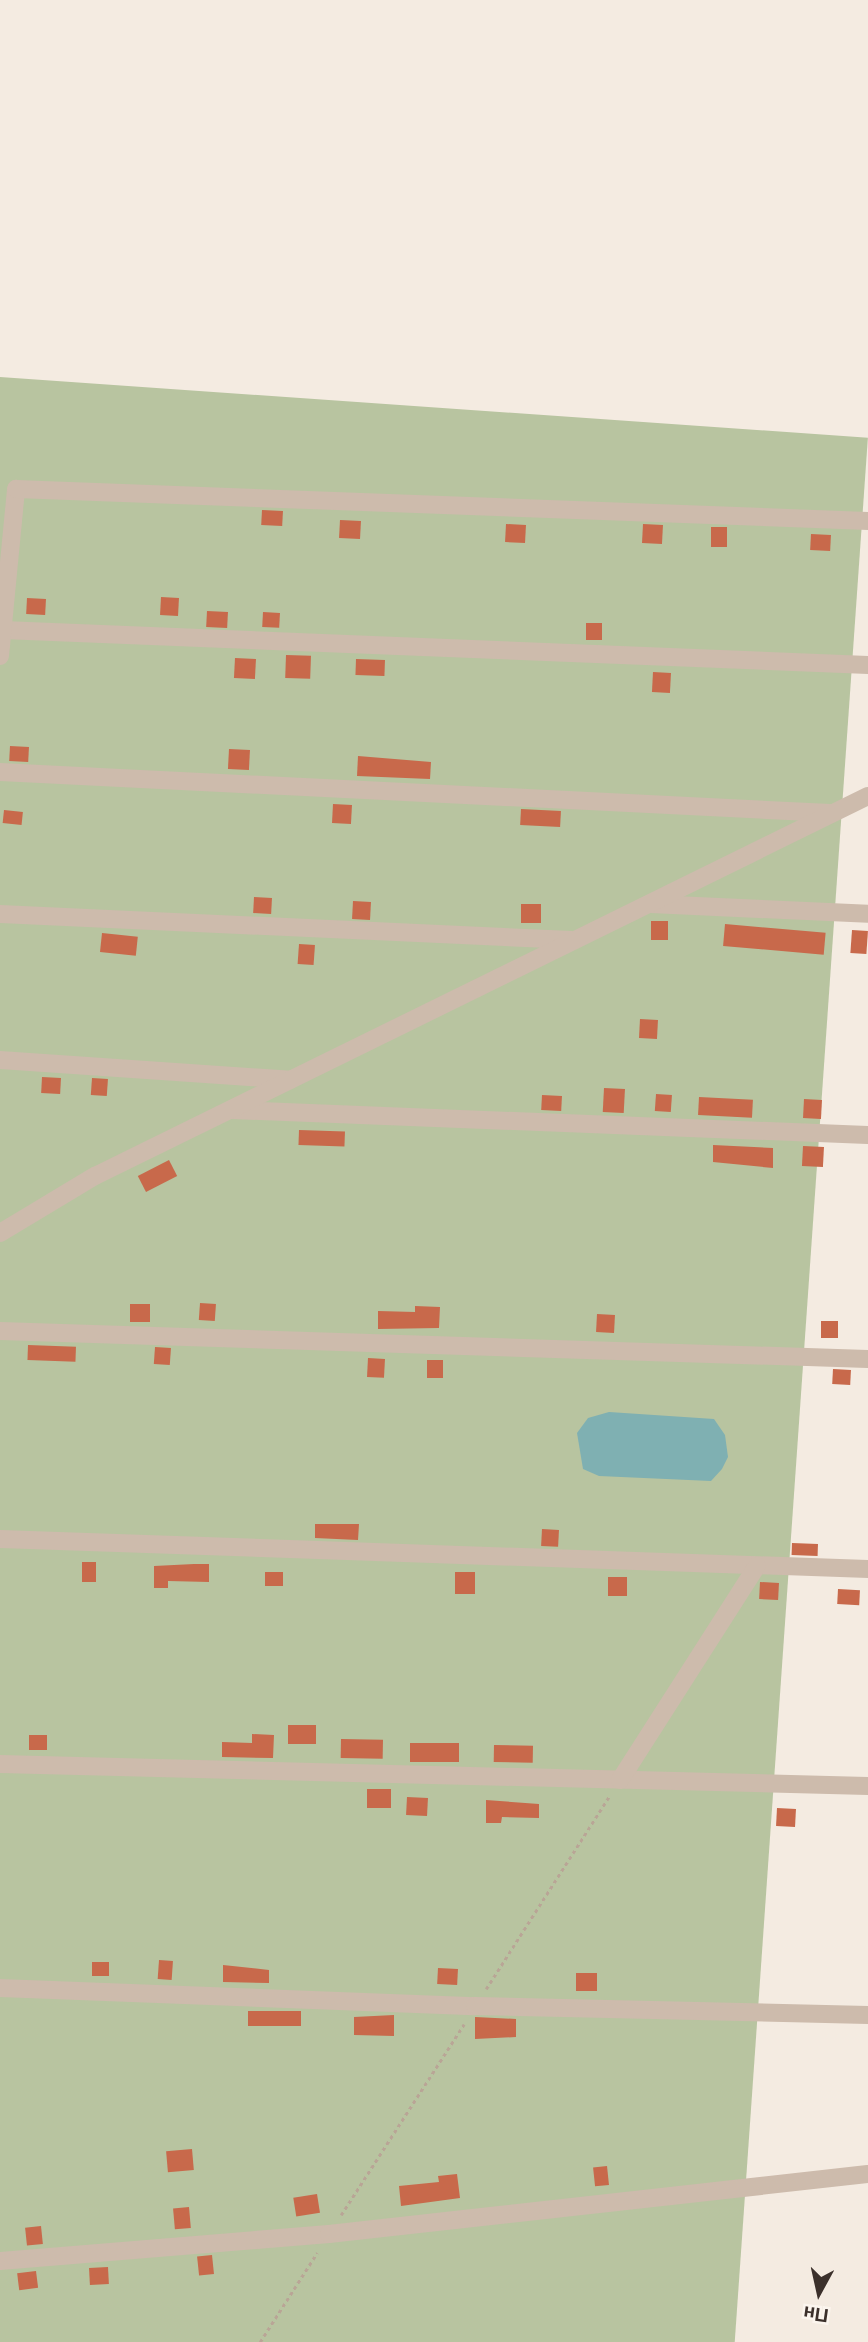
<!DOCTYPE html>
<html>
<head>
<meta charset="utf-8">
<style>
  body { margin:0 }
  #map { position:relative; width:868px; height:2342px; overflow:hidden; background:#f4ebe1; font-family:Arial,sans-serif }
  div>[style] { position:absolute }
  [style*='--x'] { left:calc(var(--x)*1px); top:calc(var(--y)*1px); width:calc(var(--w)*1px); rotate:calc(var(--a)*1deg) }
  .green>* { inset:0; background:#b8c4a0; transform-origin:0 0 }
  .water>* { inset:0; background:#7fb0b2 }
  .building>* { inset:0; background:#c8694b; transform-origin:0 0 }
  .path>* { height:2.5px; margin-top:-1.25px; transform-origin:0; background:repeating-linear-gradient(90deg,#b9a596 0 3.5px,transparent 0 7px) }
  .minor>* { height:18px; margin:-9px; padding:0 9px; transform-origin:9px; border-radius:9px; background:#cdbbac }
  span { translate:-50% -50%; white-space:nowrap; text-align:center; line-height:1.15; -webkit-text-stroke:7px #fbf5ee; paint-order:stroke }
  .north { position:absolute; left:784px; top:2258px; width:70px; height:70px; -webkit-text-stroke:5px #fbf5ee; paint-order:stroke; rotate:188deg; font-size:19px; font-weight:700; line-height:28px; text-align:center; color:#3b302b }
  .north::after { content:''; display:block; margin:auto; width:24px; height:32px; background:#3b302b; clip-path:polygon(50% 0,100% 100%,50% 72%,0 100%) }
</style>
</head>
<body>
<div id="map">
  <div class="green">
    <i style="left:0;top:377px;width:870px;height:1965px;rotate:4deg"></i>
  </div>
  <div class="water">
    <i style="clip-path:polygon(609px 1412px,714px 1419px,725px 1435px,728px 1457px,722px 1469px,711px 1481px,599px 1476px,583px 1469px,577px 1433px,588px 1418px)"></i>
  </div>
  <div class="building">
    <i style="left:262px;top:510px;width:21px;height:15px;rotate:3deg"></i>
    <i style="left:340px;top:520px;width:21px;height:18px;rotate:3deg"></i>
    <i style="left:506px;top:524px;width:20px;height:18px;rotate:3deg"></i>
    <i style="left:643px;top:524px;width:20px;height:19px;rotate:3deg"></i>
    <i style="left:711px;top:527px;width:16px;height:20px"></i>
    <i style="left:811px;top:534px;width:20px;height:16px;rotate:3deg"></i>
    <i style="left:161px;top:597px;width:18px;height:18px;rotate:3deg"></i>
    <i style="left:27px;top:598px;width:19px;height:16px;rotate:3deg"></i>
    <i style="left:207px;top:611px;width:21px;height:16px;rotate:3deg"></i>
    <i style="left:263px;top:612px;width:17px;height:15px;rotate:3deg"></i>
    <i style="left:586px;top:623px;width:16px;height:17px"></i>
    <i style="left:286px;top:655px;width:25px;height:23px;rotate:2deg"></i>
    <i style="left:235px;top:658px;width:21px;height:20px;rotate:3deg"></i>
    <i style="left:356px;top:659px;width:29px;height:16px;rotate:2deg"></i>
    <i style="left:653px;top:672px;width:18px;height:20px;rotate:3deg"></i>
    <i style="left:10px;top:746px;width:19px;height:15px;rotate:3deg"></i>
    <i style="left:229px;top:749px;width:21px;height:20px;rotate:3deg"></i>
    <i style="clip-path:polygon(358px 756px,431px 762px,430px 779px,357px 776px)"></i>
    <i style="left:333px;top:804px;width:19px;height:19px;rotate:3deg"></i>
    <i style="left:521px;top:809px;width:40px;height:16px;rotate:3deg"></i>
    <i style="left:4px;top:810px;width:19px;height:13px;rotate:6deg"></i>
    <i style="left:254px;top:897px;width:18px;height:16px;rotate:3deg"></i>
    <i style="left:353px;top:901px;width:18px;height:18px;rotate:3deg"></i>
    <i style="left:521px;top:904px;width:20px;height:19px"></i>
    <i style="left:651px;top:921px;width:17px;height:19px"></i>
    <i style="left:725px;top:924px;width:101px;height:22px;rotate:5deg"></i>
    <i style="left:852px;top:930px;width:16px;height:23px;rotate:4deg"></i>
    <i style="left:102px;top:933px;width:36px;height:19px;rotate:6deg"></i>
    <i style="left:299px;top:944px;width:16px;height:20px;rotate:4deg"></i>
    <i style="left:640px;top:1019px;width:18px;height:19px;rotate:3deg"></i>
    <i style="left:42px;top:1077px;width:19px;height:16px;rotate:3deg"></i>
    <i style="left:92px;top:1078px;width:16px;height:17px;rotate:4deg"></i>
    <i style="left:604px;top:1088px;width:21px;height:24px;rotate:3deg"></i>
    <i style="left:656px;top:1094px;width:16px;height:17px;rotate:4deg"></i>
    <i style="left:542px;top:1095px;width:20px;height:15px;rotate:3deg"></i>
    <i style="left:699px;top:1097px;width:54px;height:18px;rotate:3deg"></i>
    <i style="left:804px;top:1099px;width:18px;height:19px;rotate:3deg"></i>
    <i style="left:299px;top:1130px;width:46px;height:15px;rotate:2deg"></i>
    <i style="clip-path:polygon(713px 1145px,773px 1148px,773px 1168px,713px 1162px)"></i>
    <i style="left:803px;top:1146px;width:21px;height:20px;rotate:3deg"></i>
    <i style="left:169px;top:1160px;width:18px;height:35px;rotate:63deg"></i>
    <i style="left:200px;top:1303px;width:16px;height:17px;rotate:4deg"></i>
    <i style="left:130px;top:1304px;width:20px;height:18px"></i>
    <i style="clip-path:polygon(415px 1306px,440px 1307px,439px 1328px,378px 1329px,378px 1311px,415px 1312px)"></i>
    <i style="left:597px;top:1314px;width:18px;height:18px;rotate:3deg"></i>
    <i style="left:821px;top:1321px;width:17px;height:17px"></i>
    <i style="left:28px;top:1345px;width:48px;height:15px;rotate:2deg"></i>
    <i style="left:155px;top:1347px;width:16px;height:17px;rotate:4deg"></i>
    <i style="left:368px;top:1358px;width:17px;height:19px;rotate:3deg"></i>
    <i style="left:427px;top:1360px;width:16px;height:18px"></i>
    <i style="left:833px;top:1369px;width:18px;height:15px;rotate:3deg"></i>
    <i style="clip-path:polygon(315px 1524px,359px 1524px,358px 1540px,315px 1538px)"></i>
    <i style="left:542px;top:1529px;width:17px;height:17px;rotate:3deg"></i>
    <i style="left:792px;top:1543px;width:26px;height:12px;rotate:2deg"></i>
    <i style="left:82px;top:1562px;width:14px;height:20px"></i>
    <i style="clip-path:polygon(194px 1564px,209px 1564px,209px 1582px,168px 1581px,168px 1588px,154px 1588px,154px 1566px)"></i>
    <i style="left:265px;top:1572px;width:18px;height:14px"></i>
    <i style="left:455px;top:1572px;width:20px;height:22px"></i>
    <i style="left:608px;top:1577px;width:19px;height:19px"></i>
    <i style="left:760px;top:1582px;width:19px;height:17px;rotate:3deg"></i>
    <i style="left:838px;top:1589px;width:22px;height:15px;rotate:3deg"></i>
    <i style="left:288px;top:1725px;width:28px;height:19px"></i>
    <i style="clip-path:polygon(252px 1734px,274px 1735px,273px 1758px,222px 1757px,222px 1742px,252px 1743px)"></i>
    <i style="left:29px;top:1735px;width:18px;height:15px"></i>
    <i style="left:341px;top:1739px;width:42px;height:19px;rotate:1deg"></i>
    <i style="left:410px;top:1743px;width:49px;height:19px"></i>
    <i style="left:494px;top:1745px;width:39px;height:17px;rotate:1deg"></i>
    <i style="left:367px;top:1789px;width:24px;height:19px"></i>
    <i style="left:407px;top:1797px;width:21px;height:18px;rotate:3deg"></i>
    <i style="clip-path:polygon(486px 1800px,539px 1804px,539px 1818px,502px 1817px,501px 1823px,486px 1823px)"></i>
    <i style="left:777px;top:1808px;width:19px;height:18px;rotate:3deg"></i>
    <i style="left:159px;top:1960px;width:14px;height:19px;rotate:4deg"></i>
    <i style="left:92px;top:1962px;width:17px;height:14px"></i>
    <i style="clip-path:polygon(223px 1965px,269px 1970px,269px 1983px,223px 1982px)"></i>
    <i style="left:438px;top:1968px;width:20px;height:16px;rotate:3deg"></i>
    <i style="left:576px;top:1973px;width:21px;height:18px"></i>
    <i style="left:248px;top:2011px;width:53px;height:15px"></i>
    <i style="clip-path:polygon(394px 2015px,394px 2036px,354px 2035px,354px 2017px)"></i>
    <i style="clip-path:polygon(475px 2017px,516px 2019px,516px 2037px,475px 2039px)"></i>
    <i style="left:192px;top:2149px;width:21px;height:26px;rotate:85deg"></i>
    <i style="left:607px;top:2166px;width:19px;height:14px;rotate:84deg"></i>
    <i style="clip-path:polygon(457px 2174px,460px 2198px,401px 2206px,399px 2186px,439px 2182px,438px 2176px)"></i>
    <i style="left:317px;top:2194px;width:19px;height:24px;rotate:81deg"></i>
    <i style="left:189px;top:2207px;width:21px;height:16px;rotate:85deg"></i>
    <i style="left:41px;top:2226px;width:18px;height:16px;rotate:84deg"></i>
    <i style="left:212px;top:2255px;width:19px;height:15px;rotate:84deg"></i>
    <i style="left:108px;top:2267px;width:17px;height:19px;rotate:87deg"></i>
    <i style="left:36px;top:2271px;width:17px;height:19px;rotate:83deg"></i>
  </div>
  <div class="path">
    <i style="--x:486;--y:1989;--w:228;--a:-57.4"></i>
    <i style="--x:341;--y:2215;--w:227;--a:-57.2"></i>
    <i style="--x:260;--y:2342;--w:106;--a:-57.4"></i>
  </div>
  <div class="minor">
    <i style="--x:3;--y:630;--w:866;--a:2.32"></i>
    <i style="--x:0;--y:656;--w:168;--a:-84.5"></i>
    <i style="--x:16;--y:489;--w:853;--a:2.15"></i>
    <i style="--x:0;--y:772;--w:831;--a:2.83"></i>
    <i style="--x:651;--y:904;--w:217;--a:2.6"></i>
    <i style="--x:0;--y:914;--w:572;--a:2.61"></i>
    <i style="--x:0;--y:1060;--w:291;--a:3.9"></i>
    <i style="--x:232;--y:1110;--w:636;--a:2.25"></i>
    <i style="--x:0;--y:1233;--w:111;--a:-31"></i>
    <i style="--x:95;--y:1176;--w:861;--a:-26.18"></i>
    <i style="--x:0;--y:1331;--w:868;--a:1.85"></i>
    <i style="--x:0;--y:1539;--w:869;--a:1.98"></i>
    <i style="--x:0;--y:1764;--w:868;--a:1.45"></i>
    <i style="--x:620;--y:1780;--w:254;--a:-57.4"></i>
    <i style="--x:0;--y:1988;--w:475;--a:2.2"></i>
    <i style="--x:475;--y:2006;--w:393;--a:1.3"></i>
    <i style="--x:0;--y:2261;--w:330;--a:-4.7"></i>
    <i style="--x:329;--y:2234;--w:542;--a:-6.35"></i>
  </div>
  <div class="north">Пн</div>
</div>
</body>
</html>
